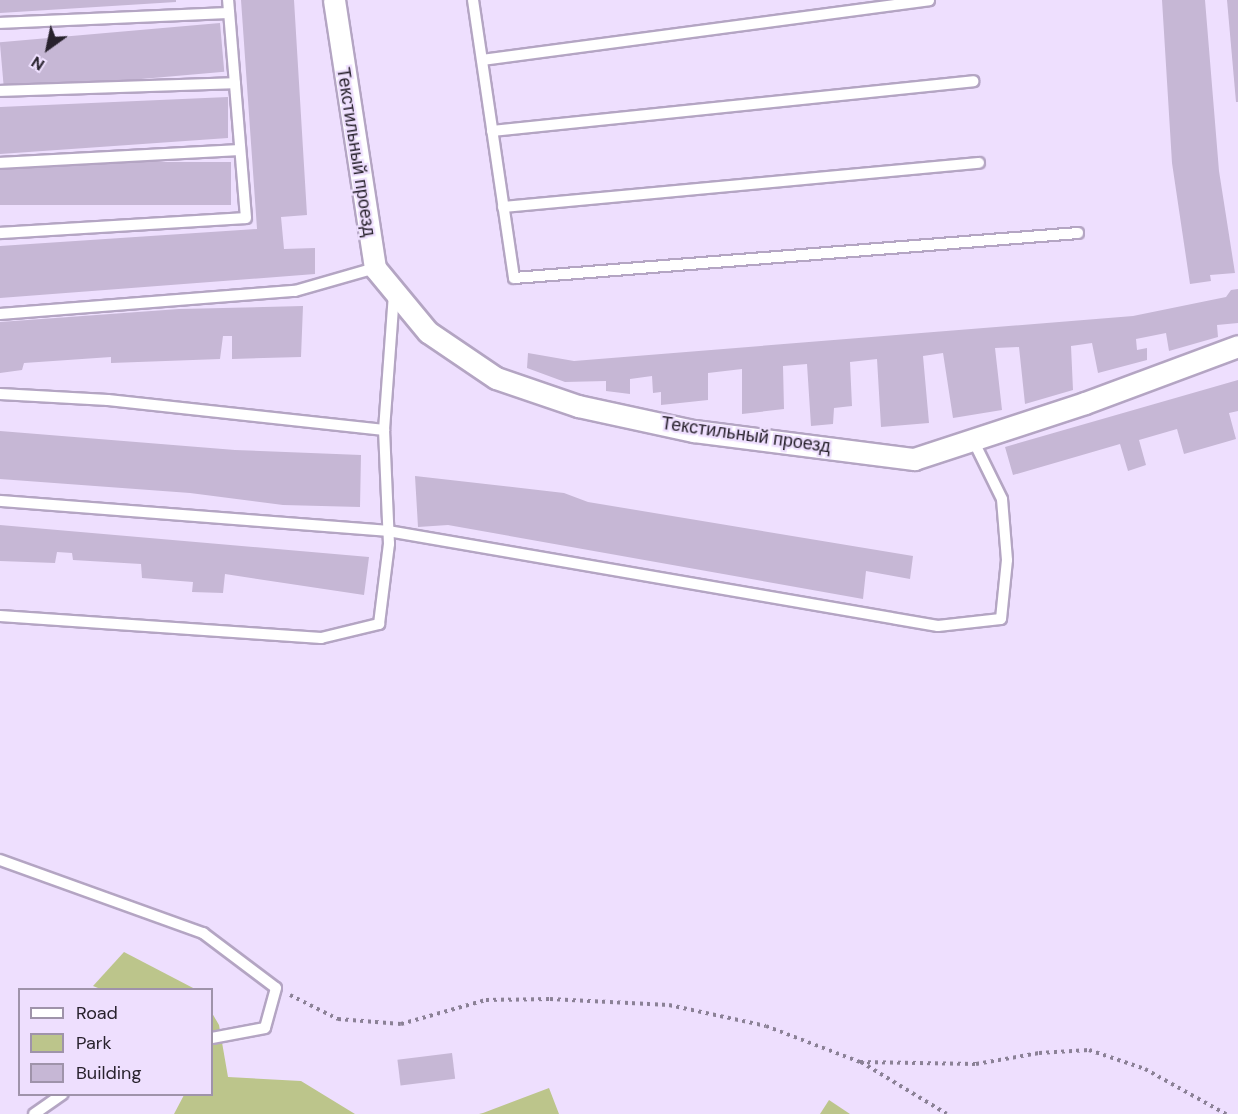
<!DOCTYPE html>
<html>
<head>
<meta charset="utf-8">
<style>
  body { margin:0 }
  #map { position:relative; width:1238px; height:1114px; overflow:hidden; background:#eedffe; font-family:"DM Sans",sans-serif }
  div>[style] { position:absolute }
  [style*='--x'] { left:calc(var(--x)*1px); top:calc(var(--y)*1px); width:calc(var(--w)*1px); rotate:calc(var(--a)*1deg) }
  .green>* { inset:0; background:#bcc58b }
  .building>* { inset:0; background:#c6b7d5; transform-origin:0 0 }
  .path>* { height:4px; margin-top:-2px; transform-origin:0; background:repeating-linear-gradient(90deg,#8b8196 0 3px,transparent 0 7.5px) }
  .roads { filter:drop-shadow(2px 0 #b4a5c3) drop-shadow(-2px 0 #b4a5c3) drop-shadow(0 2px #b4a5c3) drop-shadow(0 -2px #b4a5c3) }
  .lane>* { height:10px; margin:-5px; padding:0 5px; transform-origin:5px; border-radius:5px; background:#fff }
  .street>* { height:21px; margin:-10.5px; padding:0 10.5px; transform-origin:10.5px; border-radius:10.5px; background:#fff }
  span { translate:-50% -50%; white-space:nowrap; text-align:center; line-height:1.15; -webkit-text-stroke:4.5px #eedffe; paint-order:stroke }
  .street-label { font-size:18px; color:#28222d }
  .legend { position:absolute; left:18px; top:988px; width:195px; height:108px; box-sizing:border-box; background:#eedffe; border:2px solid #9f93aa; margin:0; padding:8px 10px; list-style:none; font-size:18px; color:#28222d }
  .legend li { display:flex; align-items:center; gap:12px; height:30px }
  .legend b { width:30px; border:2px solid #9f93aa }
  .north { position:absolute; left:18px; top:18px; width:60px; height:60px; -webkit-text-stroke:4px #eedffe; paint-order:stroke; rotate:213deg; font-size:16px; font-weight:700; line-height:24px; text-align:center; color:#28222d }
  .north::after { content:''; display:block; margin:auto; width:21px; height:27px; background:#28222d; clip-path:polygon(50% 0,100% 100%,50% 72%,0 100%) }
</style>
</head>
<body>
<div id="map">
  <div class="green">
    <i style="clip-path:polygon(124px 952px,195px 989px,103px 990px,93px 986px)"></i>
    <i style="clip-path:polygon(212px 1013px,219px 1025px,228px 1077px,301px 1081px,355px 1114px,174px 1114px,184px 1095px,212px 1094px)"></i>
    <i style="clip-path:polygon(549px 1088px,559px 1114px,479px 1114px,483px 1113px)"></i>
    <i style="clip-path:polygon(829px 1100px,850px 1114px,820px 1114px)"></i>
  </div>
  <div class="building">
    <i style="clip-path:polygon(0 0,176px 0,176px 2px,0 13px)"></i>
    <i style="clip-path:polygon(241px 0,294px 0,307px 215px,281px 217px,284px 249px,315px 248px,315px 274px,0 298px,0 246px,257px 229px)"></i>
    <i style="clip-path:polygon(1162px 0,1205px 0,1219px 171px,1235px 273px,1210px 275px,1211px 281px,1190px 284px,1172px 163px)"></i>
    <i style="clip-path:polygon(1227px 0,1238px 0,1238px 102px,1236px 102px)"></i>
    <i style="left:220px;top:23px;width:49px;height:221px;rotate:85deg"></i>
    <i style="clip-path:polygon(228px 97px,228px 138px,0 154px,0 107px)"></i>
    <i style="left:231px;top:162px;width:43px;height:232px;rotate:90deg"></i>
    <i style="clip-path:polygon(1238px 289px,1238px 323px,1217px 325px,1218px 337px,1169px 351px,1166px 333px,1136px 339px,1137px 350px,1147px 348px,1147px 360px,1098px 373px,1092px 343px,1071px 346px,1073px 390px,1025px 404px,1019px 347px,995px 348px,1002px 410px,953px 418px,943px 353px,923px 356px,929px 423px,881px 427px,877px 359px,850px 362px,852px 406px,834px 408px,833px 424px,811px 426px,807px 364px,783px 366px,784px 409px,742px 414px,742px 369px,708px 373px,708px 400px,661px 405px,661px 392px,653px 393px,652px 376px,630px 379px,630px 394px,606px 391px,606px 381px,565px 382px,527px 368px,528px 353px,574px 361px,1133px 316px,1226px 297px,1231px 290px)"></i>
    <i style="clip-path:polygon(303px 306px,301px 357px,232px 359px,232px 336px,223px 336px,220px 359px,111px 363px,111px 357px,24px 363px,22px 370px,0 373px,0 322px,179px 309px)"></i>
    <i style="clip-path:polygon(1238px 380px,1238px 411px,1229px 413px,1236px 439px,1184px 454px,1177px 429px,1139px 440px,1146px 465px,1128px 471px,1120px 444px,1013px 475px,1005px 447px)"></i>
    <i style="clip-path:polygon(0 431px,235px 450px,361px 455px,360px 507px,283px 505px,190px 493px,0 479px)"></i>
    <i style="clip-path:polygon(415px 476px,564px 493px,588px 502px,913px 556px,910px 579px,866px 571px,863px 599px,448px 525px,418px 527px)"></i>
    <i style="clip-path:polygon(0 525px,369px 557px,364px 595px,225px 574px,223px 593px,192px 592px,193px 582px,142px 578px,141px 564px,73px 560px,72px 553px,57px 552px,55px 563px,0 561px)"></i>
    <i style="left:452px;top:1053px;width:26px;height:55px;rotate:83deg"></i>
  </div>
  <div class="path">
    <i style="--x:290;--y:995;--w:54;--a:26.6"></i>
    <i style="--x:338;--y:1019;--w:63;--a:4.5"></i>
    <i style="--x:401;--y:1024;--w:88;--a:-15.8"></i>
    <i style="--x:486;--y:1000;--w:64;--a:-0.9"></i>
    <i style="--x:550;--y:999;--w:119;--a:2.9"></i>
    <i style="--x:669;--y:1005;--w:99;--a:12.2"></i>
    <i style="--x:766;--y:1026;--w:101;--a:21"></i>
    <i style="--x:860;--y:1062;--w:116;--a:1"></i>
    <i style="--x:976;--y:1064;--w:64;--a:-9.9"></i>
    <i style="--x:1039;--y:1053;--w:50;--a:-3.4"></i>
    <i style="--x:1089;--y:1050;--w:59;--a:18.7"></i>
    <i style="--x:1145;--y:1069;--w:93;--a:29.1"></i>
    <i style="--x:861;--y:1062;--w:100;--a:31.2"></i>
  </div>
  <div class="roads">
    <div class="lane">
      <i style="--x:473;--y:0;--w:281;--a:81.6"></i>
      <i style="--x:514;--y:278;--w:566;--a:-4.56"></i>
      <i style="--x:0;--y:23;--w:229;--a:-2.5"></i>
      <i style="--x:482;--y:60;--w:451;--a:-7.6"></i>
      <i style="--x:0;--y:91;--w:235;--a:-1.9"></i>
      <i style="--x:492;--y:131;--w:484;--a:-5.9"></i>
      <i style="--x:0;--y:163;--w:240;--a:-3.1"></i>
      <i style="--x:503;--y:207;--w:478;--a:-5.3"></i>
      <i style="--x:0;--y:233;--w:246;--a:-3.5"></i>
      <i style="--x:246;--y:218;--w:219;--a:-94.7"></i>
      <i style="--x:0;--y:314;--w:296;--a:-4.5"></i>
      <i style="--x:295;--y:291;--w:83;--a:-16"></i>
      <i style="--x:0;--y:394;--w:108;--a:3.2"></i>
      <i style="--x:108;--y:400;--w:278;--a:6.2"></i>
      <i style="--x:0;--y:501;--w:389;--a:4.4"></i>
      <i style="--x:388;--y:531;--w:558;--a:9.8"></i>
      <i style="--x:938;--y:626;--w:63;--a:-6.3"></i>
      <i style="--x:1001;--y:619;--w:59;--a:-84.2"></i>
      <i style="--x:1007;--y:560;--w:61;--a:-94.7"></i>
      <i style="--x:1002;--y:499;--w:66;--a:-116.2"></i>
      <i style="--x:0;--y:616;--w:322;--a:3.9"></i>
      <i style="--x:321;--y:638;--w:60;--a:-13.6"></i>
      <i style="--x:379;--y:624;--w:81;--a:-82.9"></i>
      <i style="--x:389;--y:544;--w:114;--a:-92.5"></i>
      <i style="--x:384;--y:430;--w:136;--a:-85.8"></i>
      <i style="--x:0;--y:860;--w:216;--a:19.8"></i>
      <i style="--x:203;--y:933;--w:91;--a:37"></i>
      <i style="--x:276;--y:988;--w:41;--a:105.4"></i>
      <i style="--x:265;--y:1028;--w:54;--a:169.3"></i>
      <i style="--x:34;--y:1114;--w:35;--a:-35"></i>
    </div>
    <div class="street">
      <i style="--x:334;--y:0;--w:271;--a:81.3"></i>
      <i style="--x:375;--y:268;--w:83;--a:50.4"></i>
      <i style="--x:428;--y:332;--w:82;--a:34.1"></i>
      <i style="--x:496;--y:378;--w:87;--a:18.9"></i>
      <i style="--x:578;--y:406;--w:119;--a:12.2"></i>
      <i style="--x:694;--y:431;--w:222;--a:7.3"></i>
      <i style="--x:914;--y:459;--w:180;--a:-18.1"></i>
      <i style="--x:1085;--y:403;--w:163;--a:-20.4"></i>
    </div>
  </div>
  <div class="street-label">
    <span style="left:356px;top:152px;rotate:81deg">Текстильный проезд</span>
    <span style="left:746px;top:435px;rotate:8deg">Текстильный проезд</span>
  </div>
  <ul class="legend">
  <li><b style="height:8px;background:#fff"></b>Road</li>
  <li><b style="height:16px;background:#bcc58b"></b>Park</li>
  <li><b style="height:16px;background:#c6b7d5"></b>Building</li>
  </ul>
  <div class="north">N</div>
</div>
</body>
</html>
